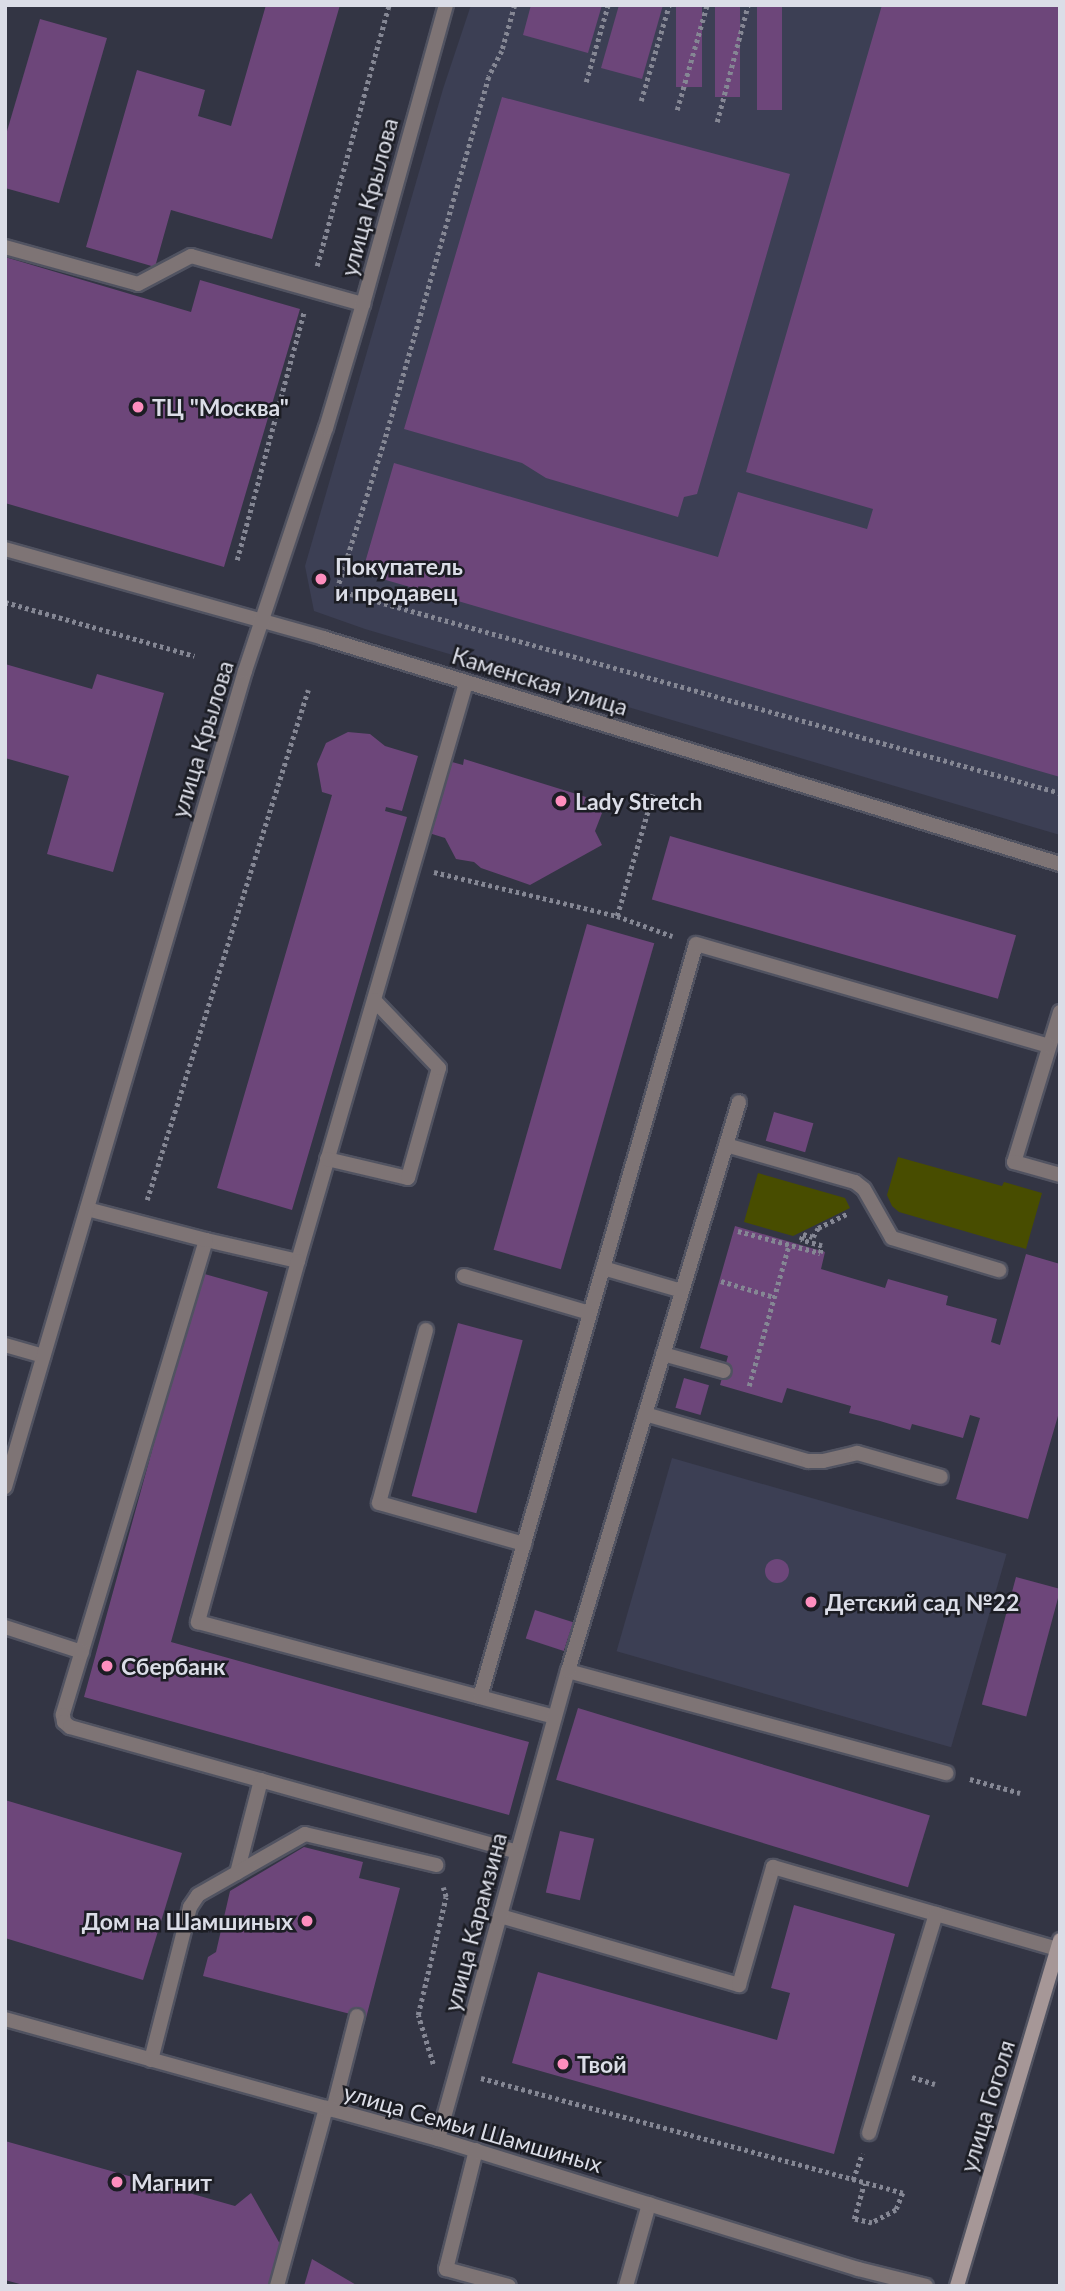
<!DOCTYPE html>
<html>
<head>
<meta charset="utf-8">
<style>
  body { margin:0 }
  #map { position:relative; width:1065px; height:2291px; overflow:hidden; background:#333544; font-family:Lato,sans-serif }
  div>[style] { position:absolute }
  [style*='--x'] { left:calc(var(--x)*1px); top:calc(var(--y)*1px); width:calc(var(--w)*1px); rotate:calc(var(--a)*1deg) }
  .built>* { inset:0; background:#3c3f54; transform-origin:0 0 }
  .green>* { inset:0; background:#484d00 }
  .building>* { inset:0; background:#6d467a; transform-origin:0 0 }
  .round { border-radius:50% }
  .path>* { height:4.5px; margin-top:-2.25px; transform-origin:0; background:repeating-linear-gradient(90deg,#858794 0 3.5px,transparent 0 7px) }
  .roads { filter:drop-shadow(2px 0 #515361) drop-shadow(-2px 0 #515361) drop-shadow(0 2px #515361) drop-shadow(0 -2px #515361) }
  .service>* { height:14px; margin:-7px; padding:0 7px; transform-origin:7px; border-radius:7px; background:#7e7475 }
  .minor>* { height:14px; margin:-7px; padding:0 7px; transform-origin:7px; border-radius:7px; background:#7e7475 }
  .tertiary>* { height:14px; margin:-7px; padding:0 7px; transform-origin:7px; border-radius:7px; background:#7e7475 }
  .secondary>* { height:14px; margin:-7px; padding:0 7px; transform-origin:7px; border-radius:7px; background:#a69797 }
  .dots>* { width:19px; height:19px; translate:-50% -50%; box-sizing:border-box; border:4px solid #1c1d24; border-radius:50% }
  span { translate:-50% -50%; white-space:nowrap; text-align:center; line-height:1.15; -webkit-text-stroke:5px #1c1d24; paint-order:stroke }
  .street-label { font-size:23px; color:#dbdde7 }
  .poi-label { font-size:23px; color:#dbdde7; font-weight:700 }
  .left { translate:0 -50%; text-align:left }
  .right { translate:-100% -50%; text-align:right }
  .frame { position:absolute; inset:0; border:7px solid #dbdde7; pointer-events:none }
</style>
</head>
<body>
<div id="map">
  <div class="built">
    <i style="clip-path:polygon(471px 5px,1060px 5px,1060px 835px,365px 629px,314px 611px,305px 566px,443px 89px)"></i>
    <i style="left:672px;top:1458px;width:348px;height:201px;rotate:16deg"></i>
  </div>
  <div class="green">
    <i style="clip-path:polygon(898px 1157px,1002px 1186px,1004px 1182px,1042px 1193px,1026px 1249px,899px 1212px,892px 1206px,887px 1195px)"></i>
    <i style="clip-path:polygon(758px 1173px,845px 1198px,850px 1208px,793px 1236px,744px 1222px)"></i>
  </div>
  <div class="building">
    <i style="clip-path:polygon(266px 5px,340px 5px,272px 239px,171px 210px,155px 267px,86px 247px,137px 70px,205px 90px,198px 116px,231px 126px)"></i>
    <i style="clip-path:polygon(531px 5px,602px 5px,588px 53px,523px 35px)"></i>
    <i style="clip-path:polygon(619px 5px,663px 5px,642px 79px,601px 68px)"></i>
    <i style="left:676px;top:5px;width:26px;height:82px"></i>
    <i style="left:715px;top:5px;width:25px;height:92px"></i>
    <i style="left:757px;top:5px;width:25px;height:105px"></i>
    <i style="clip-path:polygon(882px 5px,1060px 5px,1060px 777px,362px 573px,394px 463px,718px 557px,738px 492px,867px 529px,873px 509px,746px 472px)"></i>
    <i style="clip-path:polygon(40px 19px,107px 38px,59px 203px,5px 188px,5px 138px)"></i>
    <i style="clip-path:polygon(502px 97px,790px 174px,697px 494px,684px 497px,678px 517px,546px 478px,522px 463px,404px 429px)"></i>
    <i style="clip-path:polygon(5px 257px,191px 312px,200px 280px,300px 309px,224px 567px,5px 503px)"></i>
    <i style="clip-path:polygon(5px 664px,92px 689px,97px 674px,164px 693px,113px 872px,47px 854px,69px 776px,5px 758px)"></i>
    <i style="clip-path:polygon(348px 732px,370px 734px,385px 746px,418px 756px,402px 811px,386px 807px,385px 811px,407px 817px,292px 1210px,217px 1188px,332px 795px,322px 792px,317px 764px,326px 743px)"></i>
    <i style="clip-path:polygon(464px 759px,586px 797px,583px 806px,602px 813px,595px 831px,602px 845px,530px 885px,481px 868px,474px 862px,456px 859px,445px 838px,429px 833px,452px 762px,463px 765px)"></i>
    <i style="left:670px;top:836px;width:360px;height:66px;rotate:16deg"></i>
    <i style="left:587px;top:924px;width:70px;height:339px;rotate:16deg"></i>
    <i style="left:774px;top:1112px;width:41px;height:30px;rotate:16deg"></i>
    <i style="clip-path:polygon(735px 1226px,825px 1252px,821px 1269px,885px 1288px,888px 1279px,948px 1296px,946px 1305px,997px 1319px,991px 1342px,1000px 1345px,1026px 1254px,1060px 1264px,1060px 1409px,1028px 1519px,956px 1499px,980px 1418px,970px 1415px,963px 1438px,912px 1424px,910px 1430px,880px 1421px,849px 1413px,851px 1406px,787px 1388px,782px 1403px,720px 1385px,728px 1356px,700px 1348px)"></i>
    <i style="clip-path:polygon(201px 1273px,268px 1292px,171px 1642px,529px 1742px,509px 1815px,84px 1697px)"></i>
    <i style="left:458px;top:1323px;width:67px;height:179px;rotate:15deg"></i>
    <i style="left:684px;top:1378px;width:26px;height:31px;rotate:16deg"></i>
    <i class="round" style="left:765px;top:1559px;width:24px;height:24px"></i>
    <i style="left:1016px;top:1577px;width:46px;height:132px;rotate:15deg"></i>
    <i style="left:535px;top:1610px;width:40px;height:30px;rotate:18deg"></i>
    <i style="left:578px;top:1708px;width:368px;height:75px;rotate:17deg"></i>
    <i style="clip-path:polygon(5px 1800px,182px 1853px,143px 1980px,5px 1938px)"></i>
    <i style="left:560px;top:1831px;width:35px;height:63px;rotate:13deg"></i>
    <i style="clip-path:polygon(304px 1847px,363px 1862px,359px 1878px,400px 1888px,366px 2018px,203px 1976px,208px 1957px,216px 1952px,230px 1891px)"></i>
    <i style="clip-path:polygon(794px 1905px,895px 1934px,834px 2154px,512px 2063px,538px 1972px,777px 2040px,790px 1993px,771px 1988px)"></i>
    <i style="clip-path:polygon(5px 2141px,235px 2206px,251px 2193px,284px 2251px,274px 2286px,27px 2286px,5px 2280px)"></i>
    <i style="clip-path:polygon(312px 2259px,358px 2286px,304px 2286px)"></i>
  </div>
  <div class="path">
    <i style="--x:515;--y:5;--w:48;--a:105.8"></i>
    <i style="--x:502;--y:51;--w:29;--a:117"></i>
    <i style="--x:489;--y:77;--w:378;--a:106"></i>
    <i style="--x:385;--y:440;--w:157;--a:107.7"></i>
    <i style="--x:337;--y:590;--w:751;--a:15.68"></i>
    <i style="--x:586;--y:82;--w:80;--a:-74.1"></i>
    <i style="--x:641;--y:101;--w:100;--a:-73.7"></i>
    <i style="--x:677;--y:110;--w:109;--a:-74.1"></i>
    <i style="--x:717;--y:122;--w:121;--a:-75.2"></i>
    <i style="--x:317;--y:266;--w:271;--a:-74.6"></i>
    <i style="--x:237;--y:560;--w:258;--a:-74.9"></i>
    <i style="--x:5;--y:602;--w:197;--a:15.9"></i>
    <i style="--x:434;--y:872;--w:188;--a:13.5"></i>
    <i style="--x:617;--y:916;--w:59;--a:20"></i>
    <i style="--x:617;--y:916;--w:127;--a:-73.6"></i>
    <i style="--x:147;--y:1200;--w:535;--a:-72.48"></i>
    <i style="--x:738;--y:1231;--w:85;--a:15"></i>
    <i style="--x:820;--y:1253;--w:7;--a:-74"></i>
    <i style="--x:822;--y:1246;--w:22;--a:-164"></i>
    <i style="--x:801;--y:1240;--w:6;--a:-72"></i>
    <i style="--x:803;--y:1234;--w:10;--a:17"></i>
    <i style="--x:813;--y:1237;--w:10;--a:-61"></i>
    <i style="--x:818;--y:1228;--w:34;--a:-26"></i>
    <i style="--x:721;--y:1281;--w:55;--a:16.8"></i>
    <i style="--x:749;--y:1386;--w:147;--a:-74.2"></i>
    <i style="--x:970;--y:1779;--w:52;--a:15.6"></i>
    <i style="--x:433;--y:2064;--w:51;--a:-107"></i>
    <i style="--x:418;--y:2015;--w:121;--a:-76.7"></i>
    <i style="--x:446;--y:1897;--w:10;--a:-107"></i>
    <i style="--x:912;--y:2077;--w:24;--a:17"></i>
    <i style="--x:481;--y:2078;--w:437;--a:15.2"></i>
    <i style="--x:903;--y:2193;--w:18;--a:112"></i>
    <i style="--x:896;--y:2210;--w:27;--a:152"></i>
    <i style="--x:872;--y:2223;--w:18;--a:-167"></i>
    <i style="--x:854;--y:2219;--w:37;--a:-74"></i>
    <i style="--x:853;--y:2180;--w:28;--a:-71"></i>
  </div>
  <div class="roads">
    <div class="service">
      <i style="--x:5;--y:247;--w:138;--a:15.5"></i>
      <i style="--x:138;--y:284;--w:60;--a:-27.8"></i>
      <i style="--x:191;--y:256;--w:179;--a:15.6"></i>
      <i style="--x:466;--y:683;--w:602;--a:106.21"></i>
      <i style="--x:298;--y:1261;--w:94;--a:-167.1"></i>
      <i style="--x:206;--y:1240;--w:496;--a:106.8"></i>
      <i style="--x:63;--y:1715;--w:7;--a:82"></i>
      <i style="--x:64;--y:1722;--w:8;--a:40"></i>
      <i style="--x:70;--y:1727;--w:464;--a:15.6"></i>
      <i style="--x:1060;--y:1012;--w:157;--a:107"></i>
      <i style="--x:1014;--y:1162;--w:48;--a:15.8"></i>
      <i style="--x:726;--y:1145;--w:134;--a:16"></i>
      <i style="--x:855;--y:1182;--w:11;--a:38"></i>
      <i style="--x:864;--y:1189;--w:56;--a:60.3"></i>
      <i style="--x:892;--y:1238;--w:112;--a:16.7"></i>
      <i style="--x:327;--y:1159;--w:83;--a:13.2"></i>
      <i style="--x:408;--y:1178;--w:114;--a:-74.3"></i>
      <i style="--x:439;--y:1068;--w:94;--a:-133.7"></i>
      <i style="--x:87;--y:1209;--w:123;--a:14.6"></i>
      <i style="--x:298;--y:1261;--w:375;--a:105.5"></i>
      <i style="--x:198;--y:1622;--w:369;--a:14.9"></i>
      <i style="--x:603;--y:1268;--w:82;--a:16.2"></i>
      <i style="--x:464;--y:1276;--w:131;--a:16.4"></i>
      <i style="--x:426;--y:1330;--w:179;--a:105.2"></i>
      <i style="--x:379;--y:1503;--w:151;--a:15.8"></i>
      <i style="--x:5;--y:1345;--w:40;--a:16"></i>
      <i style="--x:663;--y:1354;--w:63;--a:15.6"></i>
      <i style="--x:645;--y:1414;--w:170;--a:16.1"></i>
      <i style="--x:808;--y:1461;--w:15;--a:0"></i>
      <i style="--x:823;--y:1461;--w:35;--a:-13"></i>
      <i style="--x:857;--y:1453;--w:87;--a:15.9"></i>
      <i style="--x:5;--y:1627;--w:81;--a:18"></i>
      <i style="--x:568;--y:1671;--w:392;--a:15.1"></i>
      <i style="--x:480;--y:1697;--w:783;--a:-73.99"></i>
      <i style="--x:696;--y:944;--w:367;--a:16.1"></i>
      <i style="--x:237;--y:1873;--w:96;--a:-75.5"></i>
      <i style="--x:500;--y:1916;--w:249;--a:16.1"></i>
      <i style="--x:739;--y:1985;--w:123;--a:-73.9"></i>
      <i style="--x:773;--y:1867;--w:296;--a:16.1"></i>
      <i style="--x:151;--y:2060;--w:158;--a:-75.7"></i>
      <i style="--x:190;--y:1907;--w:14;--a:-56"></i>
      <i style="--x:198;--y:1895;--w:123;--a:-29.7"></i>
      <i style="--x:305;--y:1834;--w:135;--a:13.3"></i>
      <i style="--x:333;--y:2110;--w:97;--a:-75.7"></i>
      <i style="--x:869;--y:2133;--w:229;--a:-73"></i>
      <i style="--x:438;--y:2139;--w:486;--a:-74.5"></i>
      <i style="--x:568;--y:1671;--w:594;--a:-73.27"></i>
      <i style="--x:476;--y:2150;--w:123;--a:104.1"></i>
      <i style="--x:446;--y:2269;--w:65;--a:15.1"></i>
      <i style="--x:277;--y:2286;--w:185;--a:-74.6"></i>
      <i style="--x:626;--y:2286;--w:85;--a:-74.3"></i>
    </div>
    <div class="minor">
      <i style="--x:5;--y:2019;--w:449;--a:15.5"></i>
      <i style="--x:438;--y:2139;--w:440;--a:17.2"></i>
      <i style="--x:858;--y:2269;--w:70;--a:14"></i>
    </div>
    <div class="tertiary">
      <i style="--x:5;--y:549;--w:330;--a:15.6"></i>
      <i style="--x:323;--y:638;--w:771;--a:17.05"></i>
      <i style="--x:5;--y:1487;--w:851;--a:-73.61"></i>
      <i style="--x:245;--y:671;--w:256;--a:-71.6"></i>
      <i style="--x:326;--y:428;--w:129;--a:-73.4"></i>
      <i style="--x:363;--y:304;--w:310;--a:-74.5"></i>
    </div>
    <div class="secondary">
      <i style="--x:957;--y:2286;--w:361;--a:-73.4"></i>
    </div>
  </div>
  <div class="dots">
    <i style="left:138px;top:407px;background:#fe8ebe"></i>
    <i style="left:321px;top:579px;background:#fe8ebe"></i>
    <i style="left:561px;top:801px;background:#fe8ebe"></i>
    <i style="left:811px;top:1602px;background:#fe8ebe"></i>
    <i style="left:107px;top:1666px;background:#fe8ebe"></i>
    <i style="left:307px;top:1921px;background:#fe8ebe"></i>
    <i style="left:563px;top:2064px;background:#fe8ebe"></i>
    <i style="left:117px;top:2182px;background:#fe8ebe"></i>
  </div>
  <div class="street-label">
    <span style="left:369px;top:197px;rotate:-75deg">улица Крылова</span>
    <span style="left:540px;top:681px;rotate:17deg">Каменская улица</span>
    <span style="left:202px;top:739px;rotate:-73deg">улица Крылова</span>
    <span style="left:475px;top:1922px;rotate:-75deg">улица Карамзина</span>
    <span style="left:987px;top:2106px;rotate:-73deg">улица Гоголя</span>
    <span style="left:473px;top:2128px;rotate:16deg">улица Семьи Шамшиных</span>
  </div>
  <div class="poi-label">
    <span class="left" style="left:152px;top:407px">ТЦ "Москва"</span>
    <span class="left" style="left:335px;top:579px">Покупатель<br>и продавец</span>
    <span class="left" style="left:575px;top:801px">Lady Stretch</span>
    <span class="left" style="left:825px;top:1602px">Детский сад №22</span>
    <span class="left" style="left:121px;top:1666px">Сбербанк</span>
    <span class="right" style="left:293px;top:1921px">Дом на Шамшиных</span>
    <span class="left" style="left:577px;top:2064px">Твой</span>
    <span class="left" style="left:131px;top:2182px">Магнит</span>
  </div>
  <div class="frame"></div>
</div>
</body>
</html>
